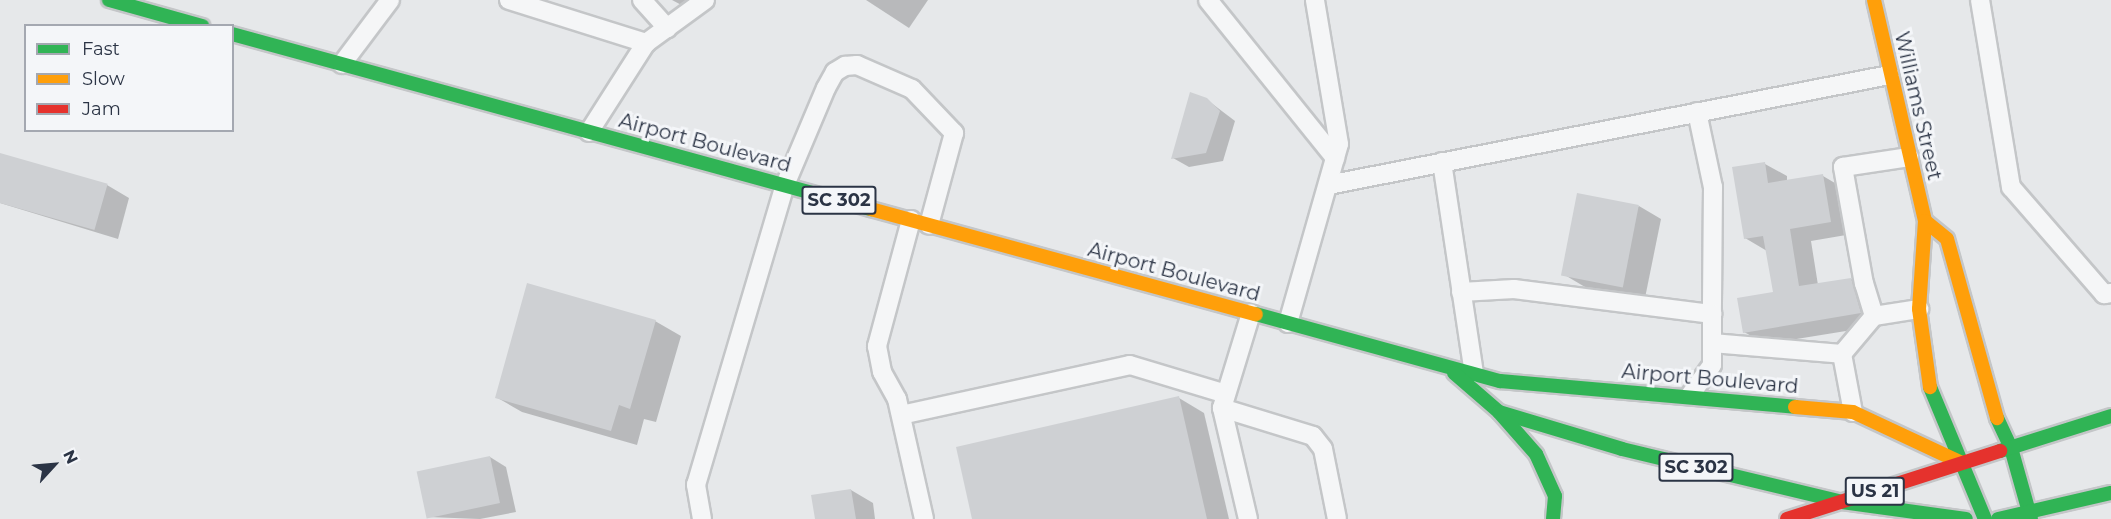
<!DOCTYPE html>
<html>
<head>
<meta charset="utf-8">
<style>
  body { margin:0 }
  #map { position:relative; width:2111px; height:519px; overflow:hidden; background:#e6e8ea; font-family:Montserrat,sans-serif }
  div>[style] { position:absolute }
  [style*='--x'] { left:calc(var(--x)*1px); top:calc(var(--y)*1px); width:calc(var(--w)*1px); rotate:calc(var(--a)*1deg) }
  .shadow>* { inset:0; background:#0003 }
  .building>* { inset:0; background:#ced0d3; transform-origin:0 0 }
  .roads { filter:drop-shadow(2px 0 #c4c6c8) drop-shadow(-2px 0 #c4c6c8) drop-shadow(0 2px #c4c6c8) drop-shadow(0 -2px #c4c6c8) }
  .lane>* { height:18px; margin:-9px; padding:0 9px; transform-origin:9px; border-radius:9px; background:#f5f6f7 }
  .fast>* { height:14px; margin:-7px; padding:0 7px; transform-origin:7px; border-radius:7px; background:#30b455 }
  .slow>* { height:14px; margin:-7px; padding:0 7px; transform-origin:7px; border-radius:7px; background:#ff9f0a }
  .jam>* { height:14px; margin:-7px; padding:0 7px; transform-origin:7px; border-radius:7px; background:#e5322d }
  span { translate:-50% -50%; white-space:nowrap; text-align:center; line-height:1.15; -webkit-text-stroke:6px #f4f6f9; paint-order:stroke }
  .shield-label span { padding:2px 4px; background:#f4f6f9; border:2px solid; border-radius:4px; -webkit-text-stroke-width:0 }
  .shield-label { font-size:18px; color:#2b3445; font-weight:700 }
  .street-label { font-size:20px; color:#2b3445 }
  .legend { position:absolute; left:24px; top:24px; width:210px; height:108px; box-sizing:border-box; background:#f4f6f9; border:2px solid #a4a8b1; margin:0; padding:8px 10px; list-style:none; font-size:18px; color:#2b3445 }
  .legend li { display:flex; align-items:center; gap:12px; height:30px }
  .legend b { width:30px; border:2px solid #a4a8b1 }
  .north { position:absolute; left:24px; top:435px; width:60px; height:60px; -webkit-text-stroke:4px #f4f6f9; paint-order:stroke; rotate:64deg; font-size:16px; font-weight:700; line-height:24px; text-align:center; color:#2b3445 }
  .north::after { content:''; display:block; margin:auto; width:21px; height:27px; background:#2b3445; clip-path:polygon(50% 0,100% 100%,50% 72%,0 100%) }
</style>
</head>
<body>
<div id="map">
  <div class="shadow">
    <i style="clip-path:polygon(672px 0,698px 0,687px 8px)"></i>
    <i style="clip-path:polygon(866px 0,928px 0,909px 28px)"></i>
    <i style="clip-path:polygon(1206px 99px,1235px 121px,1223px 161px,1189px 167px,1173px 158px)"></i>
    <i style="clip-path:polygon(0 160px,107px 185px,129px 198px,118px 239px,0 203px)"></i>
    <i style="clip-path:polygon(1765px 164px,1787px 176px,1787px 182px,1823px 176px,1845px 189px,1852px 234px,1811px 241px,1818px 285px,1851px 279px,1873px 292px,1883px 325px,1766px 344px,1744px 332px,1774px 294px,1767px 251px,1745px 238px)"></i>
    <i style="clip-path:polygon(1639px 206px,1661px 219px,1645px 298px,1585px 287px,1563px 274px)"></i>
    <i style="clip-path:polygon(655px 321px,681px 336px,656px 422px,644px 419px,637px 445px,522px 412px,496px 397px)"></i>
    <i style="clip-path:polygon(1179px 398px,1204px 413px,1229px 519px,974px 519px)"></i>
    <i style="clip-path:polygon(490px 457px,506px 467px,516px 512px,480px 519px,428px 517px)"></i>
    <i style="clip-path:polygon(851px 490px,873px 503px,875px 519px,816px 519px)"></i>
  </div>
  <div class="building">
    <i style="clip-path:polygon(1190px 92px,1207px 98px,1220px 111px,1206px 153px,1171px 159px)"></i>
    <i style="left:0;top:153px;width:112px;height:48px;rotate:16deg"></i>
    <i style="clip-path:polygon(1765px 162px,1768px 183px,1823px 174px,1831px 222px,1790px 229px,1799px 286px,1851px 278px,1861px 313px,1743px 333px,1737px 298px,1773px 292px,1763px 236px,1744px 239px,1732px 167px)"></i>
    <i style="left:1577px;top:193px;width:63px;height:84px;rotate:11deg"></i>
    <i style="clip-path:polygon(527px 283px,656px 320px,630px 409px,619px 405px,611px 431px,495px 398px)"></i>
    <i style="clip-path:polygon(1179px 396px,1207px 519px,972px 519px,956px 447px)"></i>
    <i style="left:490px;top:456px;width:48px;height:75px;rotate:78deg"></i>
    <i style="clip-path:polygon(851px 489px,856px 519px,815px 519px,811px 495px)"></i>
  </div>
  <div class="roads">
    <div class="lane">
      <i style="--x:509;--y:0;--w:144;--a:17.4"></i>
      <i style="--x:642;--y:0;--w:38;--a:48"></i>
      <i style="--x:1208;--y:0;--w:203;--a:51.2"></i>
      <i style="--x:1980;--y:0;--w:190;--a:80.6"></i>
      <i style="--x:2011;--y:187;--w:142;--a:49"></i>
      <i style="--x:2104;--y:294;--w:7;--a:-8"></i>
      <i style="--x:342;--y:64;--w:80;--a:-53.1"></i>
      <i style="--x:1697;--y:112;--w:77;--a:78"></i>
      <i style="--x:1713;--y:187;--w:127;--a:90.5"></i>
      <i style="--x:589;--y:132;--w:106;--a:-57.4"></i>
      <i style="--x:646;--y:43;--w:73;--a:-36.1"></i>
      <i style="--x:1442;--y:162;--w:214;--a:81.4"></i>
      <i style="--x:1328;--y:185;--w:572;--a:-11.09"></i>
      <i style="--x:911;--y:220;--w:131;--a:105.1"></i>
      <i style="--x:877;--y:346;--w:26;--a:79"></i>
      <i style="--x:882;--y:372;--w:31;--a:61"></i>
      <i style="--x:897;--y:399;--w:123;--a:77.3"></i>
      <i style="--x:1461;--y:292;--w:53;--a:-3.2"></i>
      <i style="--x:1514;--y:289;--w:200;--a:7.2"></i>
      <i style="--x:1712;--y:314;--w:51;--a:90"></i>
      <i style="--x:1712;--y:365;--w:37;--a:126"></i>
      <i style="--x:1874;--y:316;--w:34;--a:-107"></i>
      <i style="--x:1864;--y:284;--w:119;--a:-100.2"></i>
      <i style="--x:1843;--y:167;--w:67;--a:-8.6"></i>
      <i style="--x:1288;--y:323;--w:186;--a:-74.1"></i>
      <i style="--x:1339;--y:144;--w:146;--a:-99.5"></i>
      <i style="--x:1712;--y:343;--w:130;--a:4.8"></i>
      <i style="--x:1842;--y:354;--w:59;--a:79.3"></i>
      <i style="--x:1842;--y:354;--w:50;--a:-49.9"></i>
      <i style="--x:1874;--y:316;--w:46;--a:-8.8"></i>
      <i style="--x:1222;--y:408;--w:95;--a:17.1"></i>
      <i style="--x:1313;--y:436;--w:16;--a:52"></i>
      <i style="--x:1323;--y:449;--w:71;--a:78.7"></i>
      <i style="--x:901;--y:415;--w:234;--a:-12.3"></i>
      <i style="--x:1130;--y:365;--w:100;--a:16.8"></i>
      <i style="--x:702;--y:519;--w:35;--a:-100"></i>
      <i style="--x:696;--y:485;--w:313;--a:-73.5"></i>
      <i style="--x:785;--y:185;--w:105;--a:-67.1"></i>
      <i style="--x:826;--y:88;--w:18;--a:-61"></i>
      <i style="--x:835;--y:72;--w:12;--a:-31"></i>
      <i style="--x:845;--y:66;--w:12;--a:-5"></i>
      <i style="--x:857;--y:65;--w:60;--a:23.6"></i>
      <i style="--x:912;--y:89;--w:61;--a:46.3"></i>
      <i style="--x:954;--y:133;--w:95;--a:105.2"></i>
      <i style="--x:1248;--y:519;--w:114;--a:-103.2"></i>
      <i style="--x:1222;--y:408;--w:99;--a:-73"></i>
    </div>
    <div class="fast">
      <i style="--x:109;--y:0;--w:97;--a:15.6"></i>
      <i style="--x:232;--y:34;--w:663;--a:15.32"></i>
      <i style="--x:1256;--y:314;--w:253;--a:15.4"></i>
      <i style="--x:1500;--y:381;--w:296;--a:5"></i>
      <i style="--x:1454;--y:373;--w:60;--a:40.9"></i>
      <i style="--x:1499;--y:412;--w:128;--a:16.7"></i>
      <i style="--x:1622;--y:449;--w:226;--a:13.5"></i>
      <i style="--x:1842;--y:502;--w:125;--a:7.8"></i>
      <i style="--x:1930;--y:387;--w:143;--a:67.4"></i>
      <i style="--x:1499;--y:412;--w:56;--a:48.6"></i>
      <i style="--x:1536;--y:454;--w:46;--a:65.7"></i>
      <i style="--x:1555;--y:496;--w:23;--a:95"></i>
      <i style="--x:1997;--y:418;--w:33;--a:65"></i>
      <i style="--x:2011;--y:448;--w:74;--a:74.3"></i>
      <i style="--x:2000;--y:451;--w:116;--a:-17.5"></i>
      <i style="--x:1998;--y:519;--w:116;--a:-13"></i>
    </div>
    <div class="slow">
      <i style="--x:1874;--y:0;--w:227;--a:77"></i>
      <i style="--x:1925;--y:221;--w:88;--a:93.9"></i>
      <i style="--x:1919;--y:309;--w:79;--a:82"></i>
      <i style="--x:871;--y:209;--w:399;--a:15.3"></i>
      <i style="--x:1925;--y:221;--w:28;--a:39"></i>
      <i style="--x:1947;--y:239;--w:186;--a:74.4"></i>
      <i style="--x:1795;--y:407;--w:58;--a:4.9"></i>
      <i style="--x:1853;--y:412;--w:120;--a:25.1"></i>
    </div>
    <div class="jam">
      <i style="--x:1787;--y:519;--w:224;--a:-17.7"></i>
    </div>
  </div>
  <div class="shield-label">
    <span style="left:839px;top:200px">SC 302</span>
    <span style="left:1696px;top:467px">SC 302</span>
    <span style="left:1875px;top:491px">US 21</span>
  </div>
  <div class="street-label">
    <span style="left:1918px;top:106px;rotate:77deg">Williams Street</span>
    <span style="left:705px;top:143px;rotate:15deg">Airport Boulevard</span>
    <span style="left:1174px;top:272px;rotate:15deg">Airport Boulevard</span>
    <span style="left:1710px;top:379px;rotate:5deg">Airport Boulevard</span>
  </div>
  <ul class="legend">
  <li><b style="height:8px;background:#30b455"></b>Fast</li>
  <li><b style="height:8px;background:#ff9f0a"></b>Slow</li>
  <li><b style="height:8px;background:#e5322d"></b>Jam</li>
  </ul>
  <div class="north">N</div>
</div>
</body>
</html>
